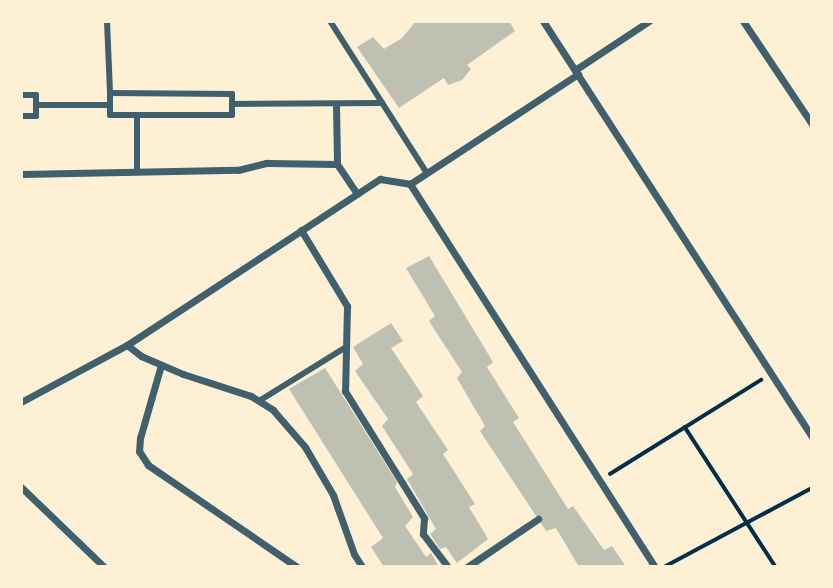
<!DOCTYPE html>
<html>
<head>
<meta charset="utf-8">
<style>
  body { margin:0 }
  #map { position:relative; width:833px; height:588px; overflow:hidden; background:#fdf0d5; font-family:"DM Sans",sans-serif }
  div>[style] { position:absolute }
  [style*='--x'] { left:calc(var(--x)*1px); top:calc(var(--y)*1px); width:calc(var(--w)*1px); rotate:calc(var(--a)*1deg) }
  .building>* { inset:0; background:#bec0b2 }
  .path>* { height:3.5px; margin:-1.75px; padding:0 1.75px; transform-origin:1.75px; border-radius:1.75px; background:#003049 }
  .pedestrian>* { height:6px; margin:-3px; padding:0 3px; transform-origin:3px; border-radius:3px; background:#3f606c }
  .minor>* { height:7px; margin:-3.5px; padding:0 3.5px; transform-origin:3.5px; border-radius:3.5px; background:#3f606c }
  span { translate:-50% -50%; white-space:nowrap; text-align:center; line-height:1.15; -webkit-text-stroke:5px #fdf0d5; paint-order:stroke }
  .frame { position:absolute; inset:0; border:23px solid #fdf0d5; pointer-events:none }
</style>
</head>
<body>
<div id="map">
  <div class="building">
    <i style="clip-path:polygon(416px 21px,509px 21px,515px 31px,467px 65px,471px 69px,462px 80px,448px 85px,444px 78px,399px 108px,357px 47px,373px 37px,384px 49px,402px 38px)"></i>
    <i style="clip-path:polygon(429px 256px,493px 362px,487px 367px,519px 418px,513px 422px,568px 509px,573px 506px,604px 550px,612px 546px,626px 567px,579px 567px,556px 528px,546px 531px,480px 431px,485px 426px,457px 378px,462px 372px,429px 321px,435px 316px,406px 268px)"></i>
    <i style="clip-path:polygon(391px 323px,403px 341px,391px 348px,423px 396px,416px 402px,448px 450px,443px 454px,475px 504px,469px 507px,488px 539px,457px 563px,446px 547px,440px 549px,430px 534px,436px 529px,407px 479px,413px 474px,382px 426px,388px 419px,355px 371px,363px 364px,353px 347px)"></i>
    <i style="clip-path:polygon(325px 368px,397px 482px,395px 487px,413px 517px,405px 526px,426px 557px,431px 553px,439px 567px,384px 567px,371px 547px,383px 538px,289px 389px)"></i>
  </div>
  <div class="path">
    <i style="--x:685;--y:427;--w:167;--a:57"></i>
    <i style="--x:610;--y:474;--w:178;--a:-31.9"></i>
    <i style="--x:666;--y:566;--w:166;--a:-28.1"></i>
  </div>
  <div class="pedestrian">
    <i style="--x:107;--y:21;--w:72;--a:87.6"></i>
    <i style="--x:330;--y:21;--w:180;--a:57.5"></i>
    <i style="--x:21;--y:95;--w:15;--a:0"></i>
    <i style="--x:36;--y:95;--w:21;--a:90"></i>
    <i style="--x:36;--y:116;--w:15;--a:180"></i>
    <i style="--x:232;--y:104;--w:11;--a:90"></i>
    <i style="--x:232;--y:115;--w:122;--a:180"></i>
    <i style="--x:110;--y:115;--w:22;--a:-90"></i>
    <i style="--x:110;--y:93;--w:122;--a:0.5"></i>
    <i style="--x:232;--y:94;--w:10;--a:90"></i>
    <i style="--x:232;--y:104;--w:150;--a:-0.4"></i>
    <i style="--x:36;--y:105;--w:74;--a:0"></i>
    <i style="--x:137;--y:172;--w:57;--a:-90"></i>
    <i style="--x:259;--y:401;--w:102;--a:-31.8"></i>
  </div>
  <div class="minor">
    <i style="--x:543;--y:21;--w:495;--a:57.1"></i>
    <i style="--x:743;--y:21;--w:124;--a:56.2"></i>
    <i style="--x:575;--y:70;--w:89;--a:-33.5"></i>
    <i style="--x:336;--y:104;--w:60;--a:89"></i>
    <i style="--x:337;--y:164;--w:36;--a:56"></i>
    <i style="--x:21;--y:174;--w:217;--a:-1.1"></i>
    <i style="--x:238;--y:170;--w:30;--a:-14"></i>
    <i style="--x:267;--y:163;--w:70;--a:0.8"></i>
    <i style="--x:410;--y:184;--w:455;--a:57.4"></i>
    <i style="--x:301;--y:230;--w:89;--a:58.8"></i>
    <i style="--x:347;--y:306;--w:85;--a:91.3"></i>
    <i style="--x:345;--y:391;--w:150;--a:58.1"></i>
    <i style="--x:424;--y:518;--w:16;--a:94"></i>
    <i style="--x:423;--y:534;--w:41;--a:52.9"></i>
    <i style="--x:127;--y:345;--w:18;--a:38"></i>
    <i style="--x:141;--y:356;--w:46;--a:23.2"></i>
    <i style="--x:183;--y:374;--w:71;--a:17.9"></i>
    <i style="--x:251;--y:396;--w:26;--a:32"></i>
    <i style="--x:273;--y:410;--w:49;--a:49.1"></i>
    <i style="--x:305;--y:447;--w:56;--a:59.7"></i>
    <i style="--x:333;--y:495;--w:63;--a:70.4"></i>
    <i style="--x:354;--y:554;--w:15;--a:58"></i>
    <i style="--x:161;--y:365;--w:76;--a:106"></i>
    <i style="--x:140;--y:438;--w:13;--a:94"></i>
    <i style="--x:139;--y:451;--w:17;--a:57"></i>
    <i style="--x:148;--y:465;--w:181;--a:34.4"></i>
    <i style="--x:21;--y:402;--w:120;--a:-28.3"></i>
    <i style="--x:127;--y:345;--w:303;--a:-33.3"></i>
    <i style="--x:380;--y:179;--w:30;--a:9"></i>
    <i style="--x:410;--y:184;--w:201;--a:-33.2"></i>
    <i style="--x:21;--y:487;--w:115;--a:43.9"></i>
    <i style="--x:467;--y:567;--w:86;--a:-34.1"></i>
  </div>
  <div class="frame"></div>
</div>
</body>
</html>
